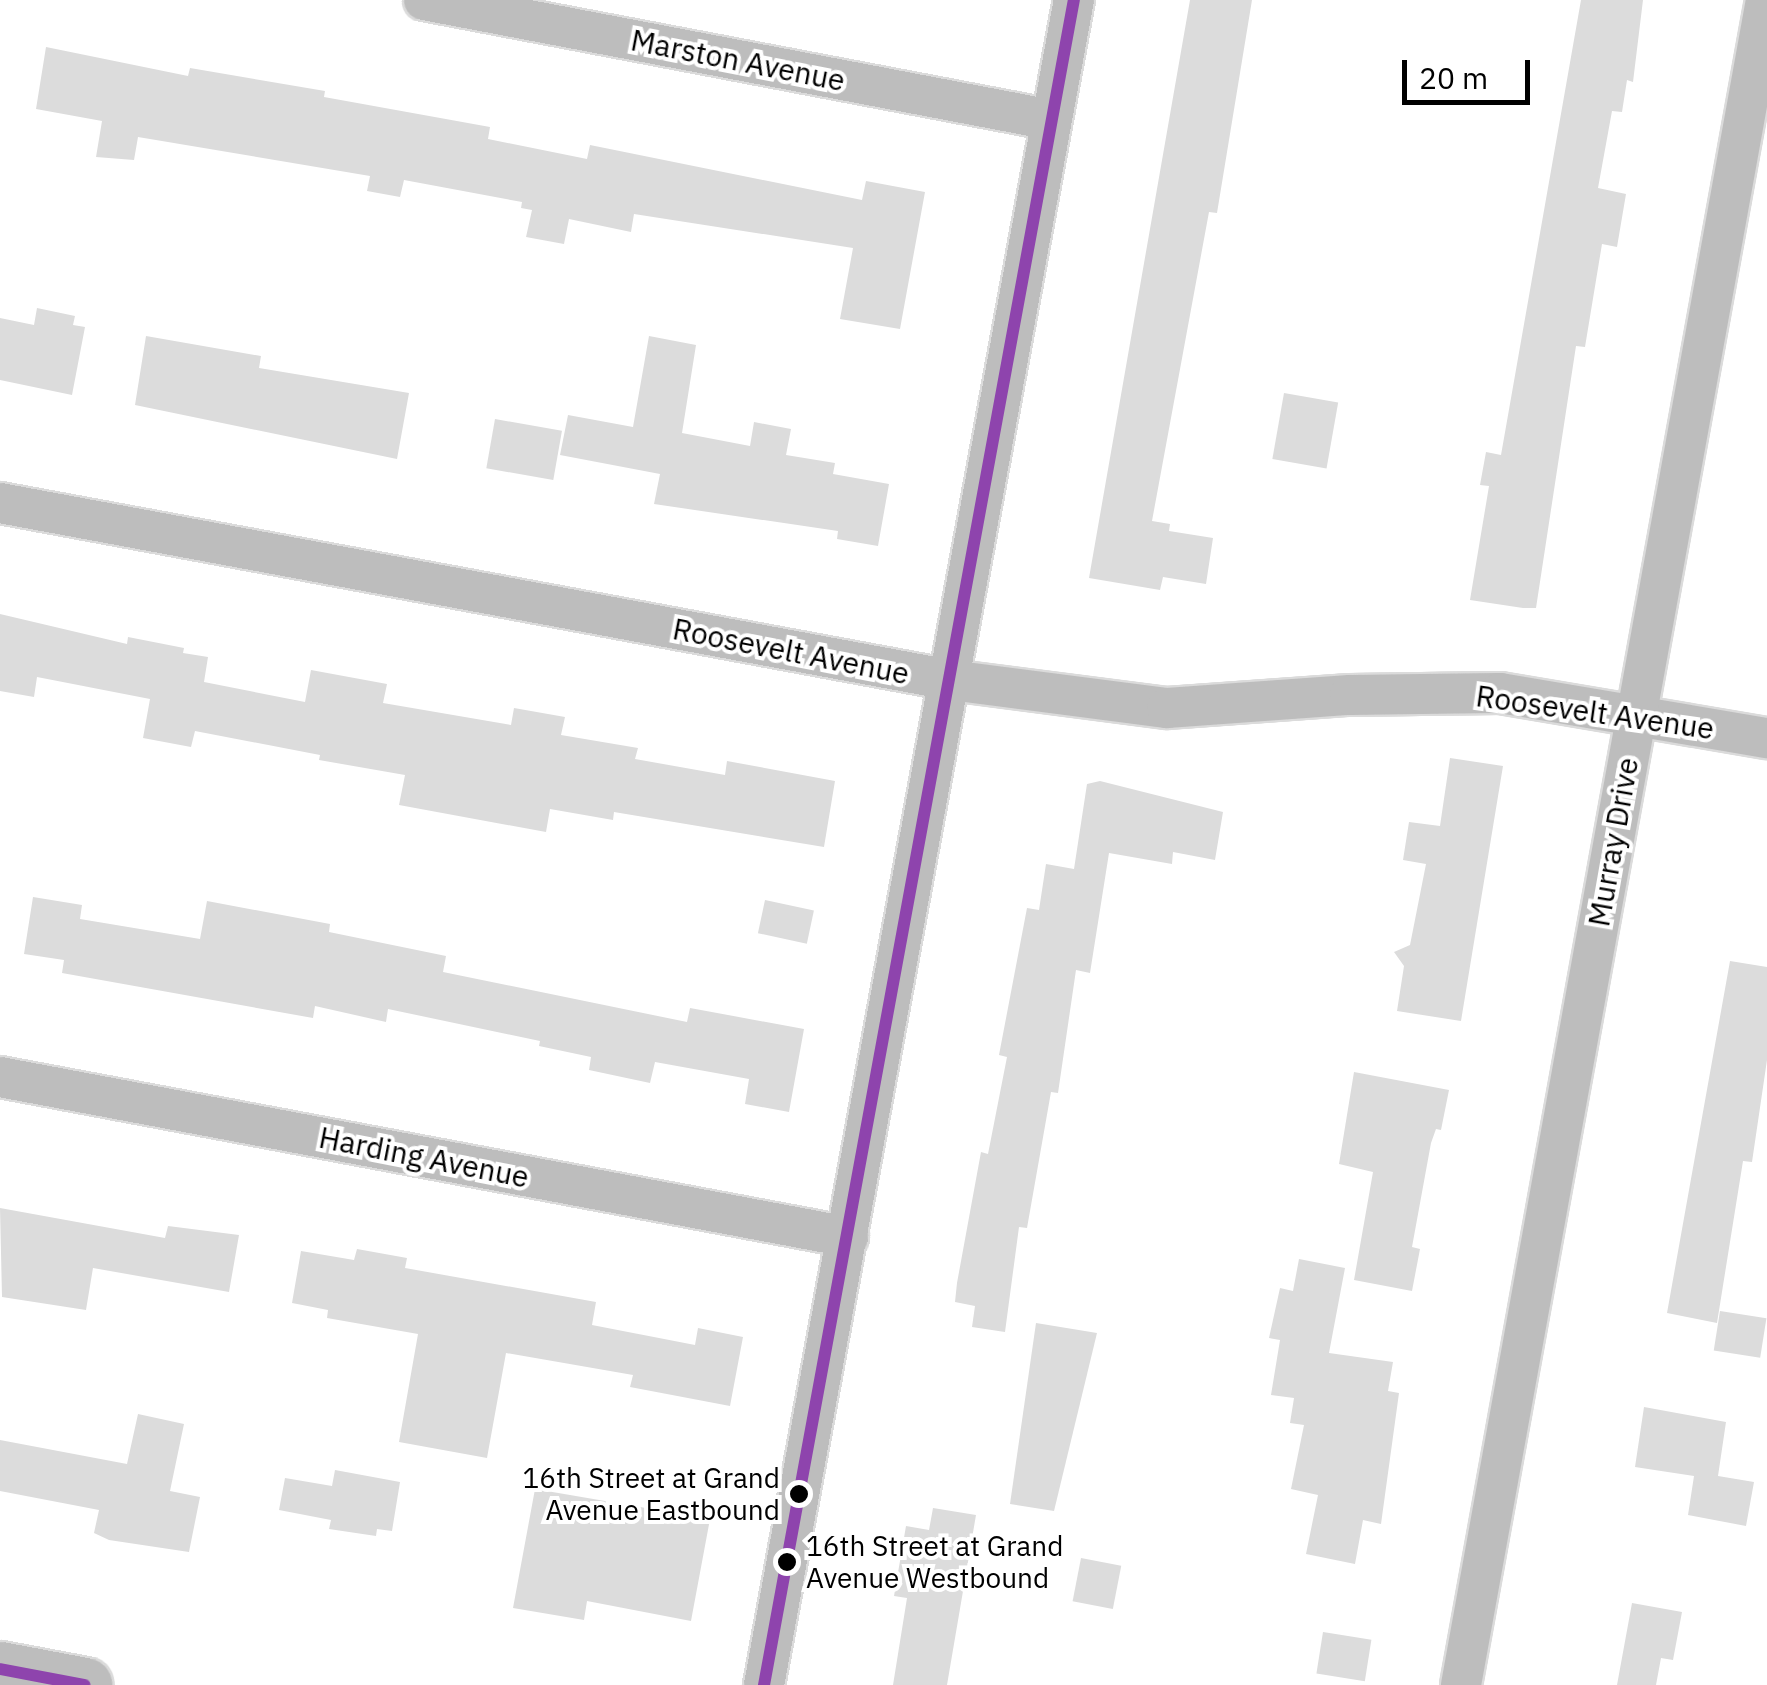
<!DOCTYPE html>
<html>
<head>
<meta charset="utf-8">
<style>
  body { margin:0 }
  #map { position:relative; width:1767px; height:1685px; overflow:hidden; background:#fff; font-family:"IBM Plex Sans",sans-serif }
  div>[style] { position:absolute }
  [style*='--x'] { left:calc(var(--x)*1px); top:calc(var(--y)*1px); width:calc(var(--w)*1px); rotate:calc(var(--a)*1deg) }
  .building>* { inset:0; background:#dcdcdc; transform-origin:0 0 }
  .roads { filter:drop-shadow(2px 0 #dbdbdb) drop-shadow(-2px 0 #dbdbdb) drop-shadow(0 2px #dbdbdb) drop-shadow(0 -2px #dbdbdb) }
  .minor>* { height:40px; margin:-20px; padding:0 20px; transform-origin:20px; border-radius:20px; background:#bdbdbd }
  .primary>* { height:55px; margin:-27.5px; padding:0 27.5px; transform-origin:27.5px; border-radius:27.5px; background:#bdbdbd }
  .bus-1>* { height:12px; margin:-6px; padding:0 6px; transform-origin:6px; border-radius:6px; background:#8e44ad }
  .dots>* { width:28px; height:28px; translate:-50% -50%; box-sizing:border-box; border:5px solid #fff; border-radius:50% }
  span { translate:-50% -50%; white-space:nowrap; text-align:center; line-height:1.15; -webkit-text-stroke:8px #fff; paint-order:stroke }
  .bus-label { font-size:28px; color:#000 }
  .right { translate:-100% -50%; text-align:right }
  .left { translate:0 -50%; text-align:left }
  .street-label { font-size:30px; color:#000 }
  .scale { position:absolute; left:1402px; top:60px; width:128px; height:45px; box-sizing:border-box; border:5px solid #000; border-top:0; padding-left:12px; font-size:30px; line-height:35px; white-space:nowrap; color:#000; -webkit-text-stroke:8px #fff; paint-order:stroke }
</style>
</head>
<body>
<div id="map">
  <div class="building">
    <i style="clip-path:polygon(1190px 0,1252px 0,1217px 213px,1209px 212px,1152px 521px,1170px 524px,1169px 531px,1213px 538px,1206px 584px,1163px 577px,1160px 590px,1089px 578px)"></i>
    <i style="clip-path:polygon(1581px 0,1643px 0,1633px 82px,1627px 80px,1622px 112px,1612px 111px,1598px 188px,1626px 194px,1617px 247px,1602px 244px,1585px 347px,1576px 346px,1536px 608px,1523px 608px,1470px 600px,1489px 486px,1480px 485px,1486px 452px,1501px 455px)"></i>
    <i style="clip-path:polygon(46px 47px,188px 76px,190px 68px,325px 91px,324px 97px,490px 127px,488px 139px,587px 159px,590px 145px,862px 200px,866px 181px,925px 192px,900px 329px,840px 319px,853px 248px,634px 214px,631px 232px,569px 219px,564px 244px,526px 237px,532px 210px,521px 208px,522px 202px,404px 180px,400px 197px,367px 191px,370px 176px,138px 137px,134px 160px,96px 157px,102px 121px,36px 109px)"></i>
    <i style="clip-path:polygon(37px 308px,75px 316px,73px 325px,85px 327px,72px 395px,0 380px,0 318px,34px 325px)"></i>
    <i style="clip-path:polygon(146px 336px,261px 356px,259px 368px,409px 393px,397px 459px,135px 405px)"></i>
    <i style="clip-path:polygon(649px 336px,696px 345px,682px 433px,750px 446px,754px 422px,791px 429px,786px 455px,835px 463px,833px 474px,889px 484px,878px 546px,837px 539px,838px 531px,654px 504px,660px 474px,560px 455px,568px 415px,633px 427px)"></i>
    <i style="left:1284px;top:393px;width:55px;height:67px;rotate:10deg"></i>
    <i style="left:495px;top:419px;width:68px;height:50px;rotate:10deg"></i>
    <i style="clip-path:polygon(0 614px,127px 644px,128px 637px,184px 648px,183px 653px,208px 657px,204px 682px,305px 702px,311px 670px,387px 684px,383px 703px,511px 725px,514px 708px,565px 717px,561px 735px,638px 748px,635px 759px,725px 775px,727px 761px,835px 781px,824px 847px,614px 812px,613px 820px,550px 809px,546px 832px,399px 805px,405px 775px,319px 760px,320px 755px,195px 731px,191px 747px,143px 738px,150px 699px,37px 677px,34px 697px,0 691px)"></i>
    <i style="clip-path:polygon(1450px 758px,1503px 766px,1461px 1021px,1397px 1011px,1404px 966px,1394px 952px,1410px 945px,1426px 864px,1403px 860px,1409px 822px,1440px 826px)"></i>
    <i style="clip-path:polygon(1100px 781px,1223px 812px,1215px 860px,1173px 852px,1172px 864px,1109px 853px,1090px 973px,1076px 970px,1058px 1093px,1051px 1092px,1027px 1228px,1019px 1227px,1005px 1332px,972px 1327px,975px 1306px,955px 1302px,957px 1283px,981px 1152px,988px 1154px,1007px 1057px,999px 1055px,1027px 908px,1039px 910px,1046px 864px,1074px 869px,1087px 784px)"></i>
    <i style="clip-path:polygon(33px 897px,82px 905px,80px 919px,200px 939px,207px 901px,330px 924px,329px 932px,446px 956px,443px 972px,687px 1022px,690px 1008px,804px 1029px,789px 1112px,745px 1104px,749px 1079px,655px 1062px,650px 1083px,589px 1070px,591px 1057px,539px 1046px,540px 1041px,388px 1009px,386px 1022px,315px 1006px,313px 1018px,62px 973px,64px 960px,24px 954px)"></i>
    <i style="left:765px;top:900px;width:50px;height:34px;rotate:12deg"></i>
    <i style="clip-path:polygon(1730px 961px,1767px 967px,1767px 1060px,1752px 1162px,1743px 1161px,1717px 1323px,1667px 1313px)"></i>
    <i style="clip-path:polygon(1354px 1072px,1449px 1090px,1441px 1130px,1436px 1129px,1431px 1143px,1412px 1247px,1420px 1249px,1412px 1291px,1354px 1280px,1373px 1172px,1339px 1164px)"></i>
    <i style="clip-path:polygon(0 1208px,165px 1238px,168px 1226px,239px 1235px,229px 1292px,93px 1268px,86px 1310px,2px 1297px)"></i>
    <i style="clip-path:polygon(357px 1249px,407px 1258px,405px 1268px,596px 1302px,592px 1325px,695px 1345px,698px 1328px,743px 1337px,730px 1406px,630px 1387px,633px 1375px,506px 1353px,487px 1458px,399px 1442px,418px 1334px,327px 1318px,328px 1310px,292px 1303px,301px 1251px,354px 1260px)"></i>
    <i style="clip-path:polygon(1299px 1259px,1345px 1268px,1329px 1353px,1393px 1362px,1388px 1391px,1399px 1393px,1381px 1524px,1363px 1520px,1355px 1564px,1306px 1554px,1318px 1495px,1291px 1489px,1304px 1425px,1290px 1423px,1294px 1398px,1271px 1395px,1280px 1340px,1269px 1338px,1280px 1288px,1293px 1291px)"></i>
    <i style="left:1720px;top:1311px;width:47px;height:40px;rotate:9deg"></i>
    <i style="clip-path:polygon(1036px 1323px,1097px 1333px,1054px 1511px,1010px 1504px)"></i>
    <i style="clip-path:polygon(1644px 1407px,1726px 1422px,1718px 1476px,1754px 1482px,1746px 1526px,1688px 1515px,1694px 1476px,1635px 1467px)"></i>
    <i style="clip-path:polygon(138px 1414px,184px 1424px,170px 1491px,200px 1497px,189px 1552px,109px 1540px,94px 1533px,99px 1510px,0 1491px,0 1440px,127px 1464px)"></i>
    <i style="clip-path:polygon(335px 1470px,400px 1482px,392px 1531px,377px 1529px,376px 1536px,329px 1529px,331px 1520px,279px 1510px,285px 1478px,332px 1486px)"></i>
    <i style="clip-path:polygon(535px 1489px,710px 1519px,691px 1621px,587px 1601px,584px 1620px,513px 1608px)"></i>
    <i style="clip-path:polygon(933px 1508px,976px 1515px,947px 1685px,893px 1685px,907px 1598px,894px 1596px,906px 1526px,929px 1530px)"></i>
    <i style="left:1081px;top:1558px;width:41px;height:44px;rotate:11deg"></i>
    <i style="clip-path:polygon(1632px 1603px,1682px 1612px,1673px 1660px,1661px 1658px,1656px 1685px,1617px 1685px)"></i>
    <i style="left:1323px;top:1632px;width:49px;height:42px;rotate:9deg"></i>
  </div>
  <div class="roads">
    <div class="minor">
      <i style="--x:424;--y:0;--w:639;--a:10.82"></i>
      <i style="--x:0;--y:503;--w:966;--a:10.55"></i>
      <i style="--x:950;--y:680;--w:219;--a:7.4"></i>
      <i style="--x:1167;--y:708;--w:183;--a:-4.1"></i>
      <i style="--x:1350;--y:695;--w:150;--a:-0.8"></i>
      <i style="--x:1500;--y:693;--w:271;--a:9.6"></i>
      <i style="--x:0;--y:1077;--w:863;--a:10.68"></i>
      <i style="--x:764;--y:1685;--w:1713;--a:-79.58"></i>
      <i style="--x:1461;--y:1685;--w:1712;--a:-79.74"></i>
    </div>
    <div class="primary">
      <i style="--x:0;--y:1669;--w:86;--a:10.7"></i>
    </div>
  </div>
  <div class="bus-1">
    <i style="--x:0;--y:1669;--w:86;--a:10.7"></i>
    <i style="--x:764;--y:1685;--w:1713;--a:-79.58"></i>
  </div>
  <div class="dots">
    <i style="left:799px;top:1494px;background:#000"></i>
    <i style="left:787px;top:1562px;background:#000"></i>
  </div>
  <div class="bus-label">
    <span class="right" style="left:780px;top:1494px">16th Street at Grand<br>Avenue Eastbound</span>
    <span class="left" style="left:806px;top:1562px">16th Street at Grand<br>Avenue Westbound</span>
  </div>
  <div class="street-label">
    <span style="left:738px;top:60px;rotate:11deg">Marston Avenue</span>
    <span style="left:791px;top:651px;rotate:11deg">Roosevelt Avenue</span>
    <span style="left:1595px;top:712px;rotate:8deg">Roosevelt Avenue</span>
    <span style="left:1613px;top:842px;rotate:-80deg">Murray Drive</span>
    <span style="left:424px;top:1157px;rotate:11deg">Harding Avenue</span>
  </div>
  <div class="scale">20 m</div>
</div>
</body>
</html>
